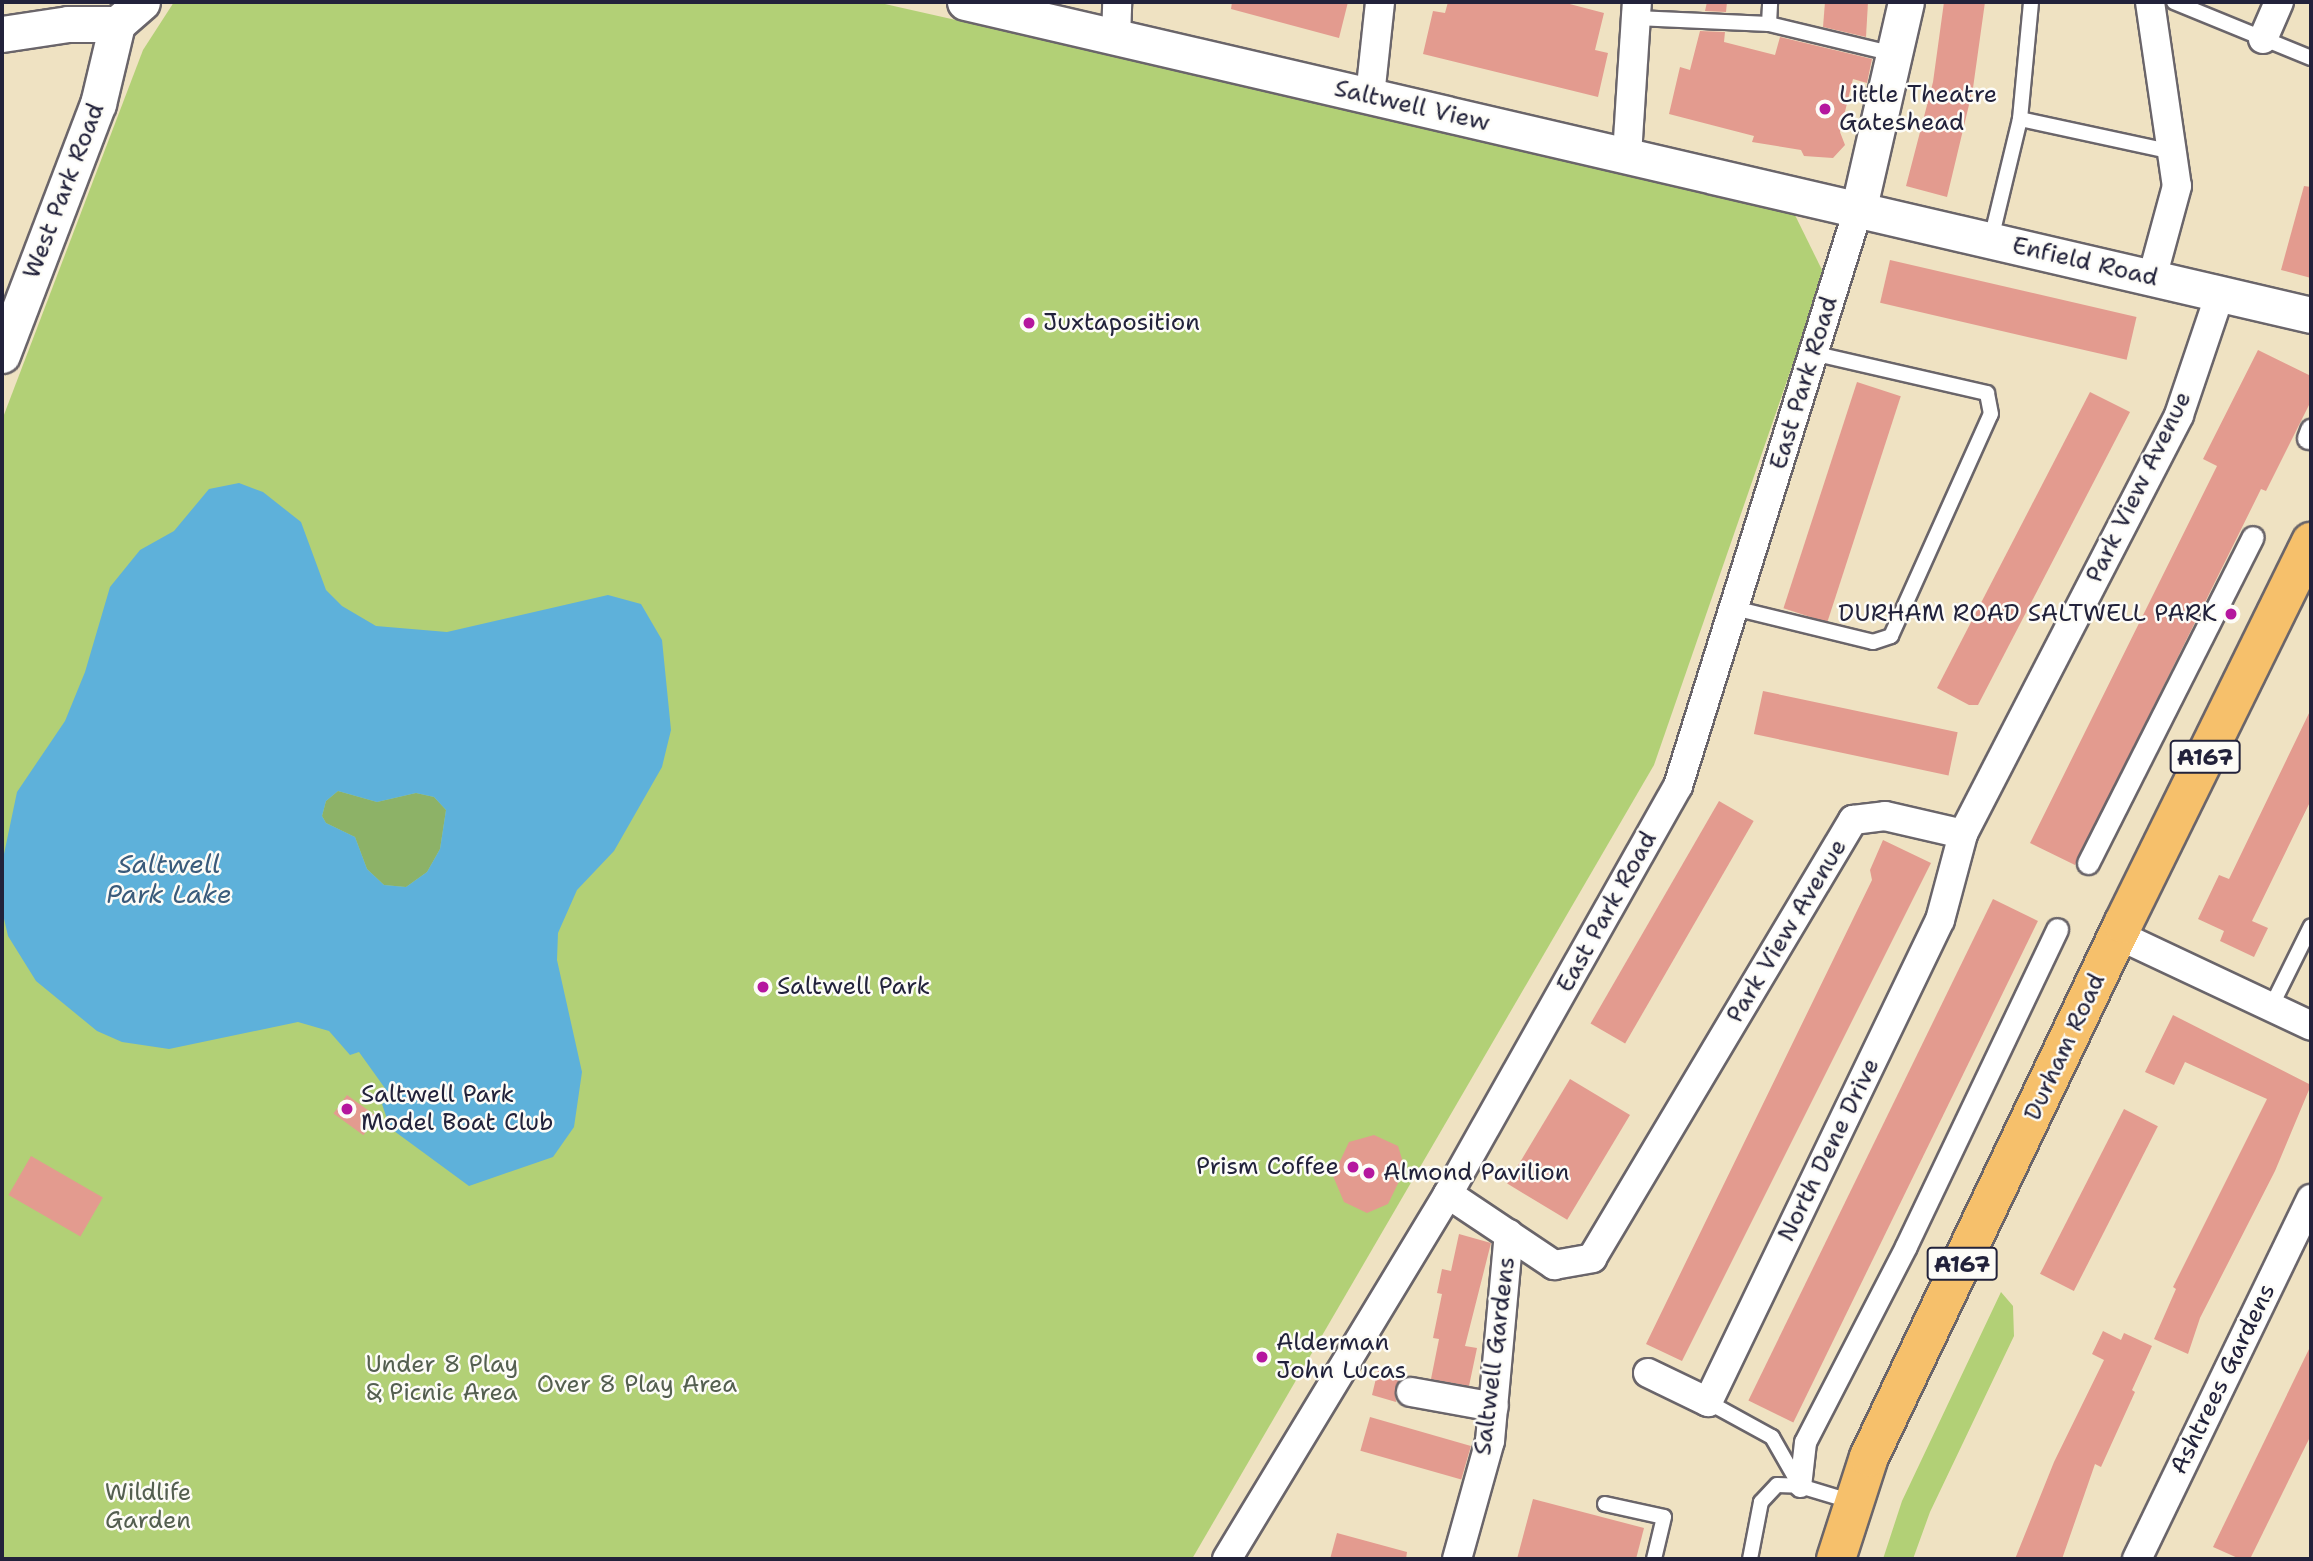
<!DOCTYPE html>
<html>
<head>
<meta charset="utf-8">
<style>
  body { margin:0 }
  #map { position:relative; width:2313px; height:1561px; overflow:hidden; background:#efe2c2; font-family:"Shantell Sans",sans-serif }
  div>[style] { position:absolute }
  [style*='--x'] { left:calc(var(--x)*1px); top:calc(var(--y)*1px); width:calc(var(--w)*1px); rotate:calc(var(--a)*1deg) }
  .green>* { inset:0; background:#b2d076 }
  .forest>* { inset:0; background:#8db267 }
  .water>* { inset:0; background:#5eb1da }
  .building>* { inset:0; background:#e39b8f; transform-origin:0 0 }
  .roads { filter:drop-shadow(2px 0 #6a656a) drop-shadow(-2px 0 #6a656a) drop-shadow(0 2px #6a656a) drop-shadow(0 -2px #6a656a) }
  .service>* { height:14px; margin:-7px; padding:0 7px; transform-origin:7px; border-radius:7px; background:#fff }
  .pedestrian>* { height:21px; margin:-10.5px; padding:0 10.5px; transform-origin:10.5px; border-radius:10.5px; background:#fff }
  .minor>* { height:28px; margin:-14px; padding:0 14px; transform-origin:14px; border-radius:14px; background:#fff }
  .tertiary>* { height:35px; margin:-17.5px; padding:0 17.5px; transform-origin:17.5px; border-radius:17.5px; background:#fff }
  .primary>* { height:38px; margin:-19px; padding:0 19px; transform-origin:19px; border-radius:19px; background:#f6c06b }
  .dots>* { width:19px; height:19px; translate:-50% -50%; box-sizing:border-box; border:4px solid #fdfcf7; border-radius:50% }
  span { translate:-50% -50%; white-space:nowrap; text-align:center; line-height:1.15; -webkit-text-stroke:5px #fdfcf7; paint-order:stroke }
  .shield-label span { padding:2px 5px; background:#fdfcf7; border:2px solid; border-radius:5px; -webkit-text-stroke-width:0 }
  .shield-label { font-size:23px; color:#22223b; font-weight:700 }
  .poi-label { font-size:24px; color:#22223b }
  .left { translate:0 -50%; text-align:left }
  .right { translate:-100% -50%; text-align:right }
  .street-label { font-size:24px; color:#22223b }
  .park-label { font-size:24px; color:#545f50 }
  .water-label { font-size:26px; color:#3a5b7b; font-style:italic }
  .frame { position:absolute; inset:0; border:4px solid #22223b; pointer-events:none }
</style>
</head>
<body>
<div id="map">
  <div class="green">
    <i style="clip-path:polygon(174px 2px,876px 2px,1792px 209px,1824px 274px,1654px 765px,1192px 1559px,2px 1559px,2px 420px,143px 50px)"></i>
    <i style="clip-path:polygon(2001px 1292px,2013px 1306px,2014px 1336px,1930px 1512px,1913px 1559px,1883px 1559px,1902px 1501px)"></i>
  </div>
  <div class="forest">
    <i style="clip-path:polygon(338px 791px,377px 802px,416px 793px,434px 797px,446px 810px,440px 849px,427px 872px,406px 887px,384px 885px,367px 869px,355px 837px,326px 823px,322px 816px,326px 801px)"></i>
  </div>
  <div class="water">
    <i style="clip-path:polygon(evenodd,239px 483px,263px 492px,301px 522px,326px 590px,342px 606px,376px 626px,447px 632px,608px 595px,641px 604px,662px 640px,671px 730px,662px 767px,614px 851px,577px 890px,558px 933px,557px 960px,582px 1072px,574px 1127px,553px 1157px,469px 1186px,390px 1128px,382px 1104px,392px 1098px,359px 1052px,350px 1055px,329px 1031px,298px 1022px,169px 1049px,122px 1042px,97px 1031px,36px 981px,8px 936px,2px 910px,4px 854px,17px 792px,65px 721px,85px 672px,110px 587px,140px 550px,174px 531px,209px 489px,239px 483px,338px 791px,377px 802px,416px 793px,434px 797px,446px 810px,440px 849px,427px 872px,406px 887px,384px 885px,367px 869px,355px 837px,326px 823px,322px 816px,326px 801px,338px 791px)"></i>
  </div>
  <div class="building">
    <i style="clip-path:polygon(1232px 2px,1348px 2px,1339px 38px,1231px 9px)"></i>
    <i style="clip-path:polygon(1448px 2px,1562px 2px,1604px 13px,1595px 50px,1608px 53px,1598px 97px,1423px 54px,1433px 11px,1445px 13px)"></i>
    <i style="clip-path:polygon(1707px 2px,1727px 2px,1726px 12px,1705px 11px)"></i>
    <i style="clip-path:polygon(1825px 2px,1868px 2px,1866px 37px,1823px 27px)"></i>
    <i style="clip-path:polygon(1944px 2px,1985px 2px,1973px 88px,1947px 197px,1906px 186px,1933px 82px)"></i>
    <i style="clip-path:polygon(1700px 31px,1725px 32px,1724px 42px,1775px 55px,1780px 37px,1872px 59px,1867px 83px,1853px 79px,1840px 132px,1845px 145px,1833px 158px,1804px 156px,1801px 150px,1752px 142px,1754px 136px,1669px 114px,1680px 67px,1690px 70px)"></i>
    <i style="clip-path:polygon(2304px 186px,2311px 187px,2311px 278px,2281px 270px)"></i>
    <i style="left:1890px;top:260px;width:253px;height:44px;rotate:13deg"></i>
    <i style="clip-path:polygon(2258px 350px,2311px 376px,2311px 401px,2266px 491px,2261px 489px,2075px 865px,2030px 843px,2217px 466px,2203px 459px)"></i>
    <i style="left:1857px;top:382px;width:46px;height:238px;rotate:18deg"></i>
    <i style="clip-path:polygon(2090px 392px,2130px 412px,1978px 705px,1969px 705px,1937px 688px)"></i>
    <i style="left:1763px;top:691px;width:199px;height:44px;rotate:12deg"></i>
    <i style="clip-path:polygon(2311px 709px,2311px 800px,2252px 921px,2268px 928px,2254px 957px,2220px 941px,2224px 931px,2198px 919px,2219px 875px,2229px 879px)"></i>
    <i style="left:1719px;top:801px;width:40px;height:257px;rotate:30deg"></i>
    <i style="clip-path:polygon(1883px 840px,1931px 863px,1682px 1361px,1646px 1344px,1872px 880px,1870px 870px)"></i>
    <i style="left:1993px;top:899px;width:50px;height:558px;rotate:26deg"></i>
    <i style="clip-path:polygon(2173px 1015px,2311px 1085px,2275px 1171px,2200px 1318px,2188px 1354px,2154px 1339px,2176px 1289px,2173px 1287px,2267px 1099px,2185px 1062px,2174px 1085px,2145px 1072px)"></i>
    <i style="left:1570px;top:1079px;width:70px;height:122px;rotate:31deg"></i>
    <i style="left:347px;top:1095px;width:37px;height:23px;rotate:36deg"></i>
    <i style="left:2124px;top:1109px;width:38px;height:185px;rotate:27deg"></i>
    <i style="clip-path:polygon(1374px 1135px,1398px 1146px,1405px 1169px,1388px 1204px,1367px 1213px,1344px 1202px,1333px 1176px,1349px 1142px)"></i>
    <i style="left:31px;top:1156px;width:83px;height:45px;rotate:30deg"></i>
    <i style="clip-path:polygon(1459px 1234px,1491px 1243px,1465px 1346px,1477px 1348px,1469px 1386px,1431px 1379px,1439px 1339px,1433px 1338px,1442px 1294px,1437px 1293px,1442px 1269px,1451px 1271px)"></i>
    <i style="clip-path:polygon(2103px 1331px,2121px 1340px,2124px 1333px,2152px 1346px,2132px 1390px,2135px 1392px,2101px 1467px,2095px 1464px,2062px 1559px,2015px 1559px,2054px 1462px,2104px 1360px,2092px 1354px)"></i>
    <i style="clip-path:polygon(2311px 1345px,2311px 1435px,2250px 1559px,2240px 1559px,2213px 1547px)"></i>
    <i style="clip-path:polygon(1378px 1370px,1403px 1377px,1395px 1388px,1396px 1402px,1372px 1395px)"></i>
    <i style="left:1370px;top:1417px;width:105px;height:35px;rotate:16deg"></i>
    <i style="clip-path:polygon(1533px 1499px,1644px 1528px,1636px 1559px,1517px 1559px)"></i>
    <i style="clip-path:polygon(1337px 1533px,1407px 1552px,1406px 1559px,1330px 1559px)"></i>
  </div>
  <div class="roads">
    <div class="service">
      <i style="--x:2174;--y:2;--w:148;--a:22.2"></i>
      <i style="--x:1636;--y:18;--w:133;--a:2.6"></i>
      <i style="--x:1769;--y:24;--w:129;--a:13.5"></i>
      <i style="--x:1769;--y:24;--w:22;--a:-87"></i>
      <i style="--x:2020;--y:119;--w:118;--a:-84.6"></i>
      <i style="--x:1991;--y:239;--w:123;--a:-76.4"></i>
      <i style="--x:2020;--y:119;--w:156;--a:12.2"></i>
      <i style="--x:1734;--y:608;--w:143;--a:13.7"></i>
      <i style="--x:1873;--y:642;--w:19;--a:-18"></i>
      <i style="--x:1891;--y:636;--w:243;--a:-65.8"></i>
      <i style="--x:1991;--y:414;--w:21;--a:-101"></i>
      <i style="--x:1987;--y:393;--w:179;--a:-167.1"></i>
      <i style="--x:2271;--y:1007;--w:90;--a:-63.7"></i>
      <i style="--x:1708;--y:1402;--w:73;--a:28.7"></i>
      <i style="--x:1772;--y:1437;--w:56;--a:60.3"></i>
      <i style="--x:1605;--y:1504;--w:60;--a:12.4"></i>
      <i style="--x:1664;--y:1517;--w:43;--a:103.4"></i>
      <i style="--x:1750;--y:1559;--w:58;--a:-79.1"></i>
      <i style="--x:1761;--y:1502;--w:23;--a:-47"></i>
      <i style="--x:1777;--y:1485;--w:23;--a:2"></i>
      <i style="--x:1800;--y:1486;--w:55;--a:16.8"></i>
    </div>
    <div class="pedestrian">
      <i style="--x:2308;--y:438;--w:9;--a:-69"></i>
      <i style="--x:2088;--y:863;--w:365;--a:-63.2"></i>
      <i style="--x:1800;--y:1486;--w:44;--a:-83.5"></i>
      <i style="--x:1805;--y:1442;--w:220;--a:-62.7"></i>
      <i style="--x:1906;--y:1246;--w:351;--a:-64.5"></i>
    </div>
    <div class="minor">
      <i style="--x:2150;--y:2;--w:186;--a:81.7"></i>
      <i style="--x:2177;--y:186;--w:95;--a:105.2"></i>
      <i style="--x:1116;--y:38;--w:36;--a:-88"></i>
      <i style="--x:2263;--y:39;--w:40;--a:-66.6"></i>
      <i style="--x:1370;--y:96;--w:95;--a:-83.9"></i>
      <i style="--x:1627;--y:155;--w:153;--a:-86.3"></i>
      <i style="--x:2118;--y:935;--w:213;--a:25.2"></i>
      <i style="--x:1448;--y:1194;--w:128;--a:33.8"></i>
      <i style="--x:1554;--y:1265;--w:39;--a:-10"></i>
      <i style="--x:1592;--y:1258;--w:510;--a:-59.21"></i>
      <i style="--x:1853;--y:820;--w:32;--a:-7"></i>
      <i style="--x:1885;--y:816;--w:80;--a:13"></i>
      <i style="--x:1963;--y:834;--w:471;--a:-62.7"></i>
      <i style="--x:2179;--y:415;--w:128;--a:-71.3"></i>
      <i style="--x:1648;--y:1373;--w:67;--a:25.8"></i>
      <i style="--x:1708;--y:1402;--w:535;--a:-64.3"></i>
      <i style="--x:1940;--y:920;--w:89;--a:-75"></i>
      <i style="--x:1411;--y:1392;--w:84;--a:10.2"></i>
      <i style="--x:1227;--y:1559;--w:427;--a:-58.8"></i>
      <i style="--x:1448;--y:1194;--w:468;--a:-60.6"></i>
      <i style="--x:1678;--y:786;--w:607;--a:-72.64"></i>
      <i style="--x:1457;--y:1559;--w:123;--a:-74.4"></i>
      <i style="--x:1490;--y:1441;--w:208;--a:-84.8"></i>
      <i style="--x:2137;--y:1559;--w:400;--a:-64.2"></i>
    </div>
    <div class="tertiary">
      <i style="--x:965;--y:2;--w:1382;--a:13.09"></i>
      <i style="--x:117;--y:24;--w:33;--a:-41"></i>
      <i style="--x:2;--y:34;--w:67;--a:-8.6"></i>
      <i style="--x:68;--y:24;--w:49;--a:0"></i>
      <i style="--x:1859;--y:207;--w:210;--a:-77.1"></i>
      <i style="--x:2;--y:355;--w:269;--a:-69.1"></i>
      <i style="--x:98;--y:104;--w:82;--a:-76.6"></i>
    </div>
    <div class="primary">
      <i style="--x:1836;--y:1559;--w:107;--a:-72.1"></i>
      <i style="--x:1869;--y:1457;--w:590;--a:-64.52"></i>
      <i style="--x:2123;--y:924;--w:426;--a:-63.8"></i>
    </div>
  </div>
  <div class="dots">
    <i style="left:1825px;top:109px;background:#b5179e"></i>
    <i style="left:1029px;top:323px;background:#b5179e"></i>
    <i style="left:2231px;top:614px;background:#b5179e"></i>
    <i style="left:763px;top:987px;background:#b5179e"></i>
    <i style="left:347px;top:1109px;background:#b5179e"></i>
    <i style="left:1353px;top:1167px;background:#b5179e"></i>
    <i style="left:1369px;top:1173px;background:#b5179e"></i>
    <i style="left:1262px;top:1357px;background:#b5179e"></i>
  </div>
  <div class="shield-label">
    <span style="left:2205px;top:757px">A167</span>
    <span style="left:1962px;top:1264px">A167</span>
  </div>
  <div class="poi-label">
    <span class="left" style="left:1839px;top:109px">Little Theatre<br>Gateshead</span>
    <span class="left" style="left:1043px;top:323px">Juxtaposition</span>
    <span class="right" style="left:2217px;top:614px">DURHAM ROAD SALTWELL PARK</span>
    <span class="left" style="left:777px;top:987px">Saltwell Park</span>
    <span class="left" style="left:361px;top:1109px">Saltwell Park<br>Model Boat Club</span>
    <span class="right" style="left:1339px;top:1167px">Prism Coffee</span>
    <span class="left" style="left:1383px;top:1173px">Almond Pavilion</span>
    <span class="left" style="left:1276px;top:1357px">Alderman<br>John Lucas</span>
  </div>
  <div class="street-label">
    <span style="left:1412px;top:106px;rotate:13deg">Saltwell View</span>
    <span style="left:64px;top:191px;rotate:-69deg">West Park Road</span>
    <span style="left:2085px;top:262px;rotate:13deg">Enfield Road</span>
    <span style="left:1804px;top:383px;rotate:-73deg">East Park Road</span>
    <span style="left:2139px;top:487px;rotate:-64deg">Park View Avenue</span>
    <span style="left:1607px;top:912px;rotate:-61deg">East Park Road</span>
    <span style="left:1787px;top:931px;rotate:-59deg">Park View Avenue</span>
    <span style="left:2065px;top:1047px;rotate:-65deg">Durham Road</span>
    <span style="left:1829px;top:1150px;rotate:-64deg">North Dene Drive</span>
    <span style="left:1495px;top:1356px;rotate:-83deg">Saltwell Gardens</span>
    <span style="left:2223px;top:1379px;rotate:-64deg">Ashtrees Gardens</span>
  </div>
  <div class="park-label">
    <span style="left:442px;top:1379px">Under 8 Play<br>&amp; Picnic Area</span>
    <span style="left:637px;top:1385px">Over 8 Play Area</span>
    <span style="left:148px;top:1507px">Wildlife<br>Garden</span>
  </div>
  <div class="water-label">
    <span style="left:169px;top:879px">Saltwell<br>Park Lake</span>
  </div>
  <div class="frame"></div>
</div>
</body>
</html>
